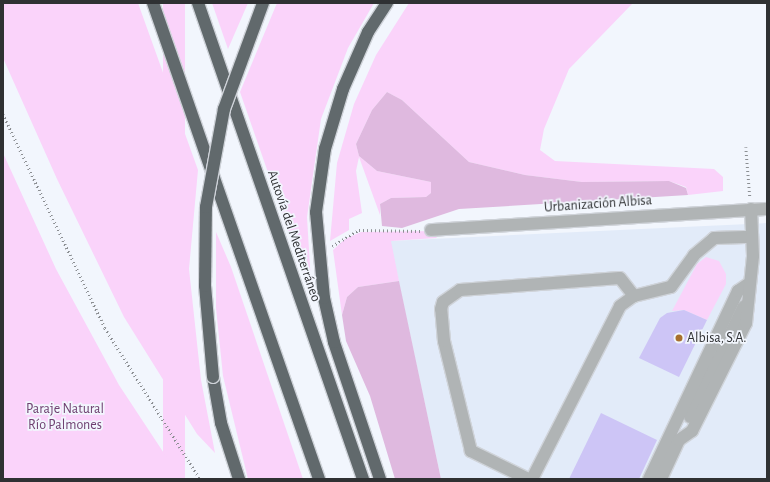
<!DOCTYPE html>
<html>
<head>
<meta charset="utf-8">
<style>
  body { margin:0 }
  #map { position:relative; width:770px; height:482px; overflow:hidden; background:#f2f6fd; font-family:"Alegreya Sans",sans-serif }
  div>[style] { position:absolute }
  [style*='--x'] { left:calc(var(--x)*1px); top:calc(var(--y)*1px); width:calc(var(--w)*1px); rotate:calc(var(--a)*1deg) }
  .built>* { inset:0; background:#e2ebf9 }
  .green>* { inset:0; background:#fad3fa; transform-origin:0 0 }
  .forest>* { inset:0; background:#dfb9df }
  .building>* { inset:0; background:#cdc5f6 }
  .path>* { height:2.5px; margin-top:-1.25px; transform-origin:0; background:repeating-linear-gradient(90deg,#8c8f93 0 1px,transparent 0 4px) }
  .roads { filter:drop-shadow(1px 0 #cfd3d9) drop-shadow(-1px 0 #cfd3d9) drop-shadow(0 1px #cfd3d9) drop-shadow(0 -1px #cfd3d9) }
  .minor>* { height:12px; margin:-6px; padding:0 6px; transform-origin:6px; border-radius:6px; background:#b0b4b5 }
  .highway>* { height:12px; margin:-6px; padding:0 6px; transform-origin:6px; border-radius:6px; background:#61696c }
  .bridges { filter:drop-shadow(1px 0 #cfd3d9) drop-shadow(-1px 0 #cfd3d9) drop-shadow(0 1px #cfd3d9) drop-shadow(0 -1px #cfd3d9) }
  .highway-bridge>* { height:12px; margin:-6px; padding:0 6px; transform-origin:6px; border-radius:6px; background:#61696c }
  .dots>* { width:11px; height:11px; translate:-50% -50%; box-sizing:border-box; border:2px solid #f2f6fd; border-radius:50% }
  span { translate:-50% -50%; white-space:nowrap; text-align:center; line-height:1.15; -webkit-text-stroke:3.5px #f2f6fd; paint-order:stroke }
  .street-label { font-size:14px; color:#2f3133 }
  .poi-label { font-size:14px; color:#2f3133 }
  .left { translate:0 -50%; text-align:left }
  .park-label { font-size:14px; color:#6f4071 }
  .frame { position:absolute; inset:0; border:4px solid #2f3133; pointer-events:none }
</style>
</head>
<body>
<div id="map">
  <div class="built">
    <i style="clip-path:polygon(767px 223px,767px 479px,441px 479px,390px 241px)"></i>
  </div>
  <div class="green">
    <i style="clip-path:polygon(3px 3px,138px 3px,198px 170px,189px 269px,201px 380px,215px 453px,197px 434px,124px 317px,57px 179px,3px 58px)"></i>
    <i style="left:163px;top:3px;width:22px;height:504px"></i>
    <i style="clip-path:polygon(212px 3px,248px 3px,228px 49px)"></i>
    <i style="clip-path:polygon(277px 3px,374px 3px,348px 48px,321px 119px,307px 217px,312px 299px,240px 92px)"></i>
    <i style="clip-path:polygon(409px 3px,633px 3px,569px 69px,544px 129px,540px 150px,555px 161px,714px 169px,723px 177px,723px 191px,688px 195px,686px 187px,669px 181px,582px 182px,525px 175px,469px 162px,402px 100px,387px 92px,372px 110px,356px 144px,359px 156px,377px 171px,431px 182px,431px 193px,426px 197px,391px 198px,380px 204px,380px 215px,359px 157px,356px 171px,362px 213px,349px 219px,349px 230px,330px 241px,337px 163px,354px 104px,376px 55px)"></i>
    <i style="clip-path:polygon(3px 153px,56px 269px,119px 385px,181px 479px,3px 479px)"></i>
    <i style="clip-path:polygon(436px 231px,441px 234px,436px 238px,391px 241px,399px 281px,358px 287px,347px 297px,342px 315px,333px 250px,345px 239px,361px 232px)"></i>
    <i style="clip-path:polygon(216px 232px,231px 267px,303px 479px,248px 479px,223px 376px,216px 308px)"></i>
    <i style="clip-path:polygon(706px 257px,719px 261px,726px 274px,726px 284px,707px 320px,684px 310px,672px 311px,697px 264px)"></i>
  </div>
  <div class="forest">
    <i style="clip-path:polygon(387px 92px,402px 100px,469px 162px,525px 175px,582px 182px,669px 181px,686px 188px,688px 195px,459px 209px,402px 228px,382px 226px,380px 204px,391px 198px,426px 197px,431px 193px,431px 182px,377px 171px,359px 156px,356px 144px,372px 110px)"></i>
    <i style="clip-path:polygon(399px 281px,441px 479px,395px 479px,370px 396px,346px 341px,342px 315px,347px 297px,358px 287px)"></i>
  </div>
  <div class="building">
    <i style="clip-path:polygon(684px 310px,707px 320px,679px 377px,639px 358px,660px 318px,667px 313px)"></i>
    <i style="clip-path:polygon(601px 413px,657px 440px,639px 479px,569px 479px)"></i>
  </div>
  <div class="path">
    <i style="--x:3;--y:114;--w:237;--a:64.5"></i>
    <i style="--x:105;--y:328;--w:178;--a:57.8"></i>
    <i style="--x:746;--y:147;--w:50;--a:85.4"></i>
    <i style="--x:332;--y:246;--w:31;--a:-31"></i>
    <i style="--x:359;--y:230;--w:61;--a:0.9"></i>
  </div>
  <div class="roads">
    <div class="minor">
      <i style="--x:431;--y:230;--w:337;--a:-3.6"></i>
      <i style="--x:690;--y:417;--w:123;--a:-64.1"></i>
      <i style="--x:528;--y:479;--w:64;--a:-153.8"></i>
      <i style="--x:471;--y:451;--w:113;--a:-103.8"></i>
      <i style="--x:444;--y:341;--w:32;--a:-95"></i>
      <i style="--x:441;--y:309;--w:7;--a:-74"></i>
      <i style="--x:443;--y:302;--w:21;--a:-35"></i>
      <i style="--x:460;--y:290;--w:160;--a:-4.3"></i>
      <i style="--x:620;--y:278;--w:23;--a:52"></i>
      <i style="--x:532;--y:479;--w:194;--a:-63"></i>
      <i style="--x:620;--y:306;--w:17;--a:-36"></i>
      <i style="--x:634;--y:296;--w:38;--a:-14"></i>
      <i style="--x:671;--y:287;--w:39;--a:-54"></i>
      <i style="--x:694;--y:255;--w:26;--a:-40"></i>
      <i style="--x:714;--y:238;--w:38;--a:-2"></i>
      <i style="--x:649;--y:479;--w:208;--a:-64.7"></i>
      <i style="--x:738;--y:291;--w:11;--a:-34"></i>
      <i style="--x:661;--y:479;--w:43;--a:-65.2"></i>
      <i style="--x:679;--y:440;--w:16;--a:-35"></i>
      <i style="--x:692;--y:431;--w:121;--a:-63.4"></i>
      <i style="--x:746;--y:323;--w:67;--a:-84"></i>
      <i style="--x:753;--y:256;--w:47;--a:-92.4"></i>
    </div>
    <div class="highway">
      <i style="--x:153;--y:3;--w:504;--a:70.77"></i>
      <i style="--x:198;--y:3;--w:504;--a:70.88"></i>
      <i style="--x:213;--y:377;--w:47;--a:80.1"></i>
      <i style="--x:221;--y:423;--w:59;--a:72.2"></i>
      <i style="--x:380;--y:479;--w:145;--a:-108.6"></i>
      <i style="--x:334;--y:342;--w:45;--a:-102.8"></i>
      <i style="--x:324;--y:298;--w:86;--a:-95.3"></i>
      <i style="--x:316;--y:212;--w:64;--a:-81.9"></i>
      <i style="--x:325;--y:149;--w:63;--a:-73.3"></i>
      <i style="--x:343;--y:89;--w:62;--a:-66.3"></i>
      <i style="--x:368;--y:32;--w:35;--a:-57"></i>
    </div>
  </div>
  <div class="bridges">
    <div class="highway-bridge">
      <i style="--x:213;--y:377;--w:91;--a:-95"></i>
      <i style="--x:205;--y:286;--w:79;--a:-89.3"></i>
      <i style="--x:206;--y:207;--w:100;--a:-79.6"></i>
      <i style="--x:224;--y:109;--w:113;--a:-69.8"></i>
    </div>
  </div>
  <div class="dots">
    <i style="left:679px;top:338px;background:#a8702e"></i>
  </div>
  <div class="street-label">
    <span style="left:598px;top:204px;rotate:-4deg">Urbanización Albisa</span>
    <span style="left:294px;top:236px;rotate:71deg">Autovía del Mediterráneo</span>
  </div>
  <div class="poi-label">
    <span class="left" style="left:687px;top:338px">Albisa, S.A.</span>
  </div>
  <div class="park-label">
    <span style="left:65px;top:417px">Paraje Natural<br>Río Palmones</span>
  </div>
  <div class="frame"></div>
</div>
</body>
</html>
